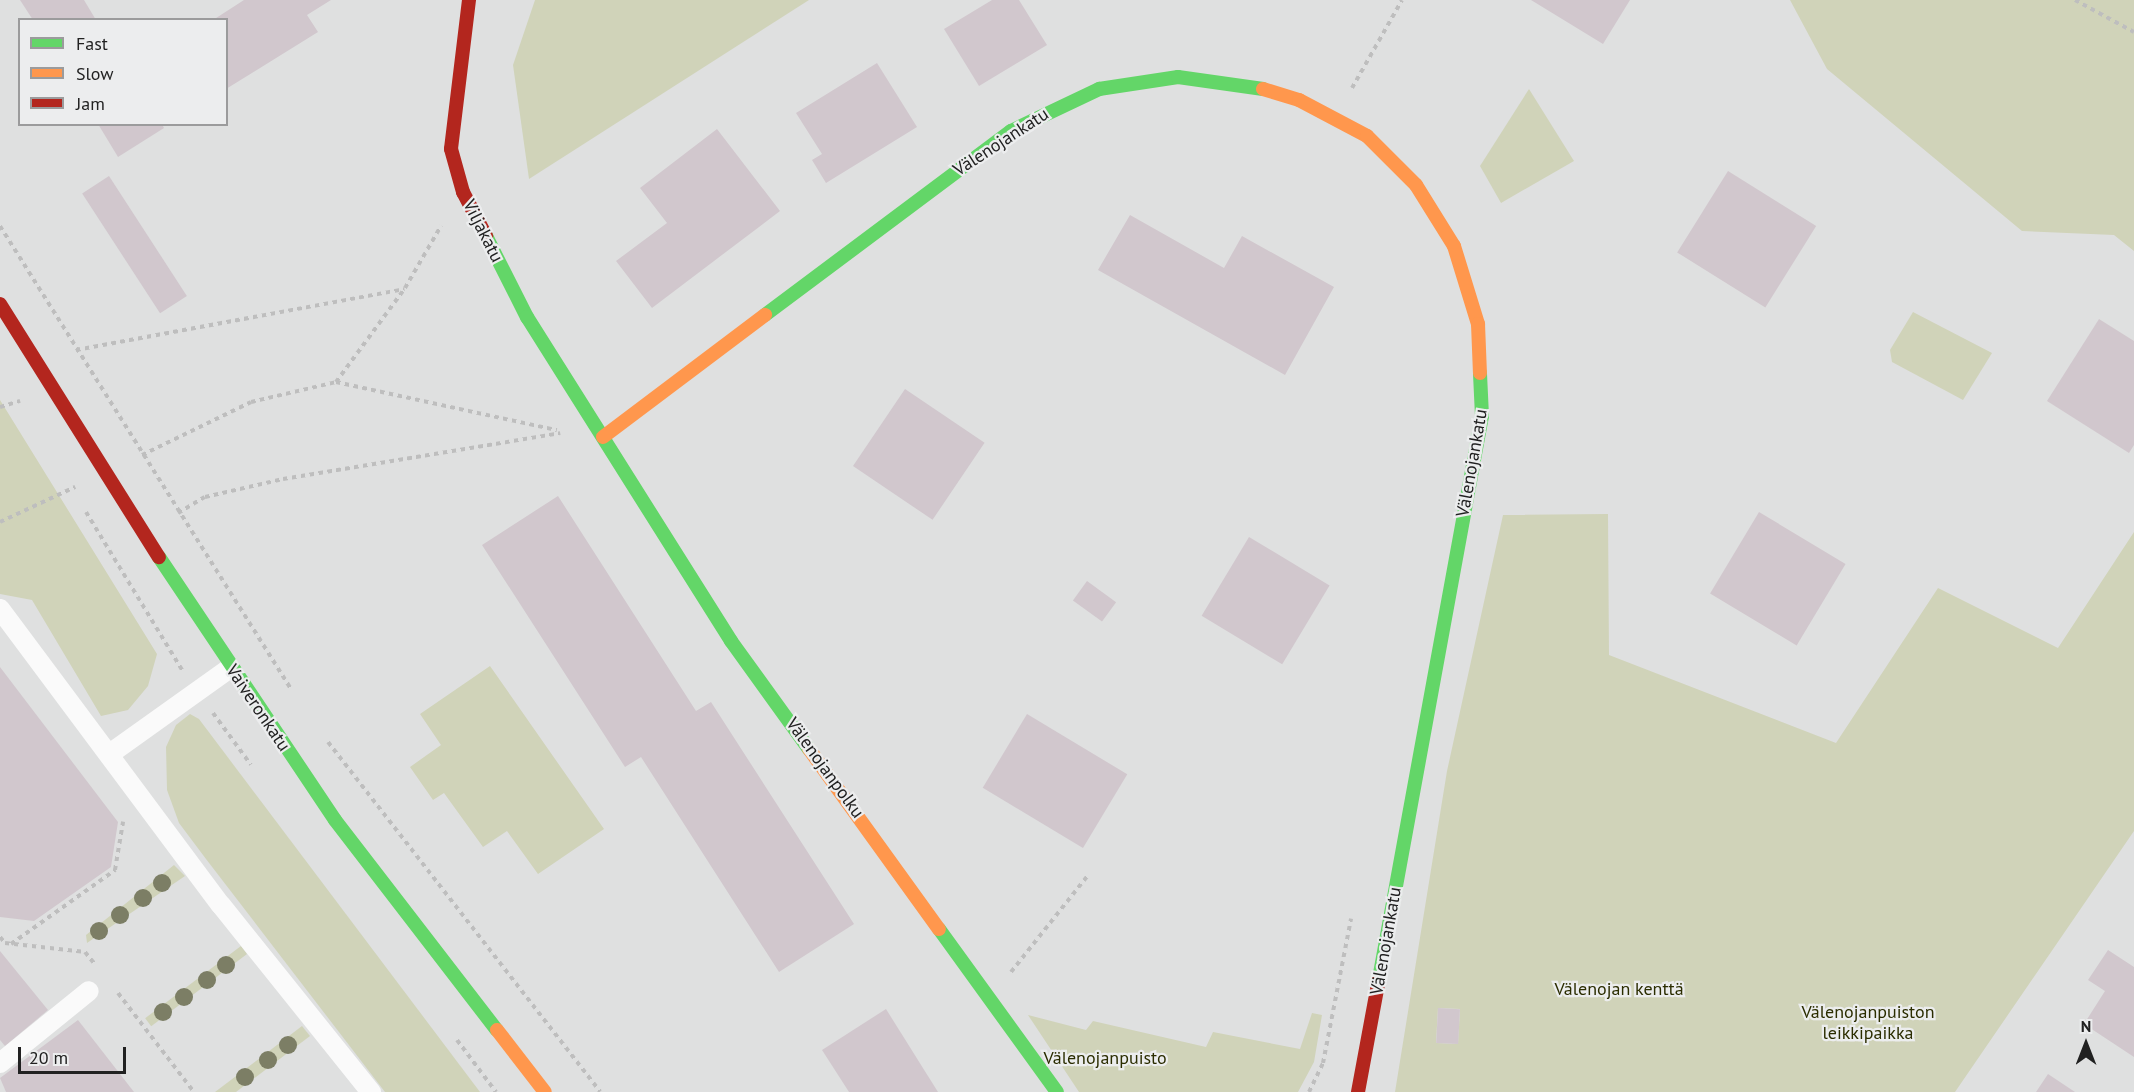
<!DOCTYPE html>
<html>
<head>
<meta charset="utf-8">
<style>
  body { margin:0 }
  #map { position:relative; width:2134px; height:1092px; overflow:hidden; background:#dfe0e0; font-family:"PT Sans",sans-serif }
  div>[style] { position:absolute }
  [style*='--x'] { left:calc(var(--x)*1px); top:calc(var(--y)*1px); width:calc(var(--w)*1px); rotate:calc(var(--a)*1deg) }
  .green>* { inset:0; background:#d0d3b9; transform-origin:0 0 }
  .building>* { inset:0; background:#d1c7cd; transform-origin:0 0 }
  .path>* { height:4px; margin-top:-2px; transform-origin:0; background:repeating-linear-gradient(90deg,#bebebe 0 4.5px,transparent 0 9px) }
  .lane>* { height:20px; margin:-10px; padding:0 10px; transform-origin:10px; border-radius:10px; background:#fafafa }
  .fast>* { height:14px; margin:-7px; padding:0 7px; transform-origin:7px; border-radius:7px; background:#63d668 }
  .slow>* { height:14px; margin:-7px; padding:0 7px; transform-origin:7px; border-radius:7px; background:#ff974d }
  .jam>* { height:14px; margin:-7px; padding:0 7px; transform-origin:7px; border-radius:7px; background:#b3261e }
  .trees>* { width:18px; height:18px; margin:-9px; border-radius:50%; background:#7c7e65 }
  span { translate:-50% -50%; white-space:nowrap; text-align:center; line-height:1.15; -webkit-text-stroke:4.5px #ecedee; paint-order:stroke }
  .street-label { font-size:18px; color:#212121 }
  .park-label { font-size:18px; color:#2b2d00 }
  .legend { position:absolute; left:18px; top:18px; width:210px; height:108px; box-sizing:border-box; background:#ecedee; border:2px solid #9b9b9c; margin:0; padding:8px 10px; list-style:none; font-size:18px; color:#212121 }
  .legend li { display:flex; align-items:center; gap:12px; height:30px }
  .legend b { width:30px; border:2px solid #9b9b9c }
  .north { position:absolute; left:2056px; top:1014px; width:60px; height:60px; -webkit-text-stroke:4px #ecedee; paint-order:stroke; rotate:0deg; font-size:16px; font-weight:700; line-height:24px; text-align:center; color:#212121 }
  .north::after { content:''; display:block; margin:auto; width:21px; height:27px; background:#212121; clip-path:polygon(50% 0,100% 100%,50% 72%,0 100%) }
  .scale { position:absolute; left:18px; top:1047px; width:108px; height:27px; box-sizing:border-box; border:3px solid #212121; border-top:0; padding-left:8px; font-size:18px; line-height:21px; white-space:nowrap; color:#212121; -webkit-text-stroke:4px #ecedee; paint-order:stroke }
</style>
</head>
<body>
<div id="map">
  <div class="green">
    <i style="clip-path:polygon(535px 0,809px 0,529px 179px,513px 65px)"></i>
    <i style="clip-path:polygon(1790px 0,2134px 0,2134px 251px,2114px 235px,2022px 231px,1827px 69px)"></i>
    <i style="clip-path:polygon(1529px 89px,1574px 161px,1501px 203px,1480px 166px)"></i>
    <i style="clip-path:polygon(1913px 312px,1992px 353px,1963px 400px,1892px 362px,1890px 350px)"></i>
    <i style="clip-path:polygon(0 400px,157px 654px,148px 686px,128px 710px,101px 716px,32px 600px,0 594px)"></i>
    <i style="clip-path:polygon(evenodd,1608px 514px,1609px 655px,1836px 743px,1938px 588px,2058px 648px,2134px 532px,2134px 831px,1955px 1092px,1395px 1092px,1447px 771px,1503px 515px,1608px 514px,1438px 1008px,1460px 1009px,1458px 1044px,1436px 1043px,1438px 1008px)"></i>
    <i style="clip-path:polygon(490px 666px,604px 829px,538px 874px,507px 831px,483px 847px,444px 793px,433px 800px,410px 767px,441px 745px,420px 714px)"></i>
    <i style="clip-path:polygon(190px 714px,199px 719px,480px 1092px,385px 1092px,206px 859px,179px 823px,167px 790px,166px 747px,176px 725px)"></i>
    <i style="clip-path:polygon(174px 865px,185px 876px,87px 943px,86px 935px)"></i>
    <i style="left:241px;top:946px;width:10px;height:120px;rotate:53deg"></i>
    <i style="clip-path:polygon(1312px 1013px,1322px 1015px,1314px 1062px,1298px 1092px,1079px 1092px,1028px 1015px,1086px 1030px,1093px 1021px,1206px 1047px,1213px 1032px,1300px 1049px)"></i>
    <i style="clip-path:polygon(302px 1026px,310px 1036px,236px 1092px,215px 1092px)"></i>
  </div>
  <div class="building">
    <i style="clip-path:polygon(20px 0,84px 0,96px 20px,33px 20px)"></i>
    <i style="clip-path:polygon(244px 0,331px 0,307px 15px,318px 32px,226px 89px,226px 20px,213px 20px)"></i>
    <i style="clip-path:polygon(992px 0,1019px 0,1047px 45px,979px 86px,944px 29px)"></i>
    <i style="clip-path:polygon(1531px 0,1630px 0,1603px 44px)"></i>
    <i style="clip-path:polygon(877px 63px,917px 127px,826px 183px,812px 160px,822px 154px,796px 113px)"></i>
    <i style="clip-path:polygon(98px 124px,162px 124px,164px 128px,118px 157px)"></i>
    <i style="clip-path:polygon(717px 129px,780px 211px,652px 308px,616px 261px,667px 223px,640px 188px)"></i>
    <i style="left:1728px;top:171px;width:104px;height:96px;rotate:32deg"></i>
    <i style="left:109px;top:176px;width:143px;height:32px;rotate:57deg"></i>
    <i style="clip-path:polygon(1130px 215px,1224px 268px,1242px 236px,1334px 287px,1285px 375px,1098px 270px)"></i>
    <i style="clip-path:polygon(2099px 319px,2134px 341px,2134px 445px,2129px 453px,2047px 401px)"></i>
    <i style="left:905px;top:389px;width:96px;height:93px;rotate:34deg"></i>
    <i style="clip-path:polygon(558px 496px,696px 711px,711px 702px,854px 924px,779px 972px,641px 757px,625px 767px,482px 545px)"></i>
    <i style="left:1759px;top:512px;width:101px;height:95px;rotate:31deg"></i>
    <i style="left:1249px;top:537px;width:94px;height:92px;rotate:31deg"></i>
    <i style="left:1087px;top:581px;width:36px;height:24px;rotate:36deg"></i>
    <i style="clip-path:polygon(0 667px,118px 822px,111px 867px,34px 921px,0 917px)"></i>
    <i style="left:1027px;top:714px;width:117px;height:86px;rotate:31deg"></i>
    <i style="clip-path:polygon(2108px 950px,2134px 967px,2134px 1057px,2084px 1024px,2105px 991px,2088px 980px)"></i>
    <i style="clip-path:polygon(0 951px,48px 1010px,5px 1046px,0 1040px)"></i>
    <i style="left:1438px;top:1008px;width:22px;height:35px;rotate:3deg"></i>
    <i style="clip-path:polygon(886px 1009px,938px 1092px,849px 1092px,822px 1050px)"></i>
    <i style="clip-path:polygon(78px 1020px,134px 1092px,6px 1092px,0 1078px)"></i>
    <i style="clip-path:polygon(2048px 1074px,2075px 1092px,2036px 1092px)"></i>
  </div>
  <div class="path">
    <i style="--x:2075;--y:0;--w:67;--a:28.5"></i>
    <i style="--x:1352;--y:88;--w:101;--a:-60.4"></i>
    <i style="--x:0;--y:226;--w:547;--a:57.85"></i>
    <i style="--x:76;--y:350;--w:334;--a:-10.5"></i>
    <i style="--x:336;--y:382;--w:226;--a:12.3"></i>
    <i style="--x:0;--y:407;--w:21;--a:-17"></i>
    <i style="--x:142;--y:455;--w:121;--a:-25.9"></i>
    <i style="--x:251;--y:402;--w:87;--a:-13.2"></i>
    <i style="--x:336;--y:382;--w:117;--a:-53.7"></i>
    <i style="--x:405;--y:288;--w:72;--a:-59.9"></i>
    <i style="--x:86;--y:512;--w:185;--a:58.7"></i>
    <i style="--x:178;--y:513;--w:31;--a:-31"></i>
    <i style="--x:205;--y:497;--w:80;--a:-13"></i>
    <i style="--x:283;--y:479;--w:281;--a:-9.4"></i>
    <i style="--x:0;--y:522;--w:83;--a:-25"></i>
    <i style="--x:213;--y:713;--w:64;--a:53.8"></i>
    <i style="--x:328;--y:742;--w:443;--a:52.1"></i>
    <i style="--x:0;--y:937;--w:8;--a:50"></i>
    <i style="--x:5;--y:943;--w:81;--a:6.4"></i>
    <i style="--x:85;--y:952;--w:14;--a:51"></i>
    <i style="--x:11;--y:944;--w:128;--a:-35.4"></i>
    <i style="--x:115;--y:870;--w:49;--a:-80.5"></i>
    <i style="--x:1011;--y:972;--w:125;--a:-51.5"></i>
    <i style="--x:118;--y:993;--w:125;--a:52.5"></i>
    <i style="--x:457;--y:1040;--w:65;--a:53.1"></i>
    <i style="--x:1309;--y:1092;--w:32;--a:-64"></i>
    <i style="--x:1323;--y:1063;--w:147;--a:-79"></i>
  </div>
  <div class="lane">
    <i style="--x:0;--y:609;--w:369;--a:53.3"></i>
    <i style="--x:221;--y:905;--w:240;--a:51.3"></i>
    <i style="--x:111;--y:753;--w:146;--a:-35.5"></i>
    <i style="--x:0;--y:1063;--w:114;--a:-39"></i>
  </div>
  <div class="fast">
    <i style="--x:486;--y:236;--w:91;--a:63.2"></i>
    <i style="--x:527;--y:317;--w:383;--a:57.8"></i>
    <i style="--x:731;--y:641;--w:133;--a:54.2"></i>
    <i style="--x:765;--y:315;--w:307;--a:-36.8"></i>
    <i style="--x:1011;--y:131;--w:98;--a:-25.5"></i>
    <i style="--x:1099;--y:89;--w:80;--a:-8.6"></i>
    <i style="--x:1178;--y:77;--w:86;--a:8"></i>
    <i style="--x:159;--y:557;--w:316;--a:56.2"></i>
    <i style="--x:335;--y:820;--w:265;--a:52.4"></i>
    <i style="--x:939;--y:929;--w:201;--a:54.1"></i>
    <i style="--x:1379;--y:979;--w:572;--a:-79.63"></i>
    <i style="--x:1482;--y:416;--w:43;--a:-92.7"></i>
  </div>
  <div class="slow">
    <i style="--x:1263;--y:89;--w:38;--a:17"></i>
    <i style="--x:1299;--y:100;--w:77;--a:27.9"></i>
    <i style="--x:1367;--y:136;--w:69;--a:45"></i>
    <i style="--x:1416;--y:185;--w:72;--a:58.1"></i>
    <i style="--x:1454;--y:246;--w:82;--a:72.9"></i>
    <i style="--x:1478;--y:324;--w:49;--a:87.7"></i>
    <i style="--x:603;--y:437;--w:203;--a:-37"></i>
    <i style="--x:809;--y:749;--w:222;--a:54.2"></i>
    <i style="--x:497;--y:1030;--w:78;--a:52.3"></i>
  </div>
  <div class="jam">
    <i style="--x:469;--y:0;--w:150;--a:96.9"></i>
    <i style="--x:451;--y:149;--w:45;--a:74.4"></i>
    <i style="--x:463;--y:192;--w:50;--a:62.4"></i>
    <i style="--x:0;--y:304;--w:299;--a:57.9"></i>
    <i style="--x:1358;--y:1092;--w:115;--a:-79.5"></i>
  </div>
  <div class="trees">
    <i style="left:162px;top:883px"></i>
    <i style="left:143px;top:898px"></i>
    <i style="left:120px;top:915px"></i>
    <i style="left:99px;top:931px"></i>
    <i style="left:226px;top:965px"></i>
    <i style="left:207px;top:980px"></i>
    <i style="left:184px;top:997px"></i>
    <i style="left:163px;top:1012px"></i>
    <i style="left:288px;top:1045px"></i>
    <i style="left:268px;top:1060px"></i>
    <i style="left:245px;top:1077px"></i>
  </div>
  <div class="street-label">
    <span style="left:1001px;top:142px;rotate:-33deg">Välenojankatu</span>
    <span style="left:483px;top:231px;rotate:63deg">Viljakatu</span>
    <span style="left:1472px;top:463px;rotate:-80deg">Välenojankatu</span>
    <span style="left:258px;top:708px;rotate:56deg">Vaiveronkatu</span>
    <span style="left:825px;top:768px;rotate:54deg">Välenojanpolku</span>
    <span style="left:1386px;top:941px;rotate:-80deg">Välenojankatu</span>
  </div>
  <div class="park-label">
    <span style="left:1619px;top:989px">Välenojan kenttä</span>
    <span style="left:1868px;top:1023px">Välenojanpuiston<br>leikkipaikka</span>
    <span style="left:1105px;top:1058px">Välenojanpuisto</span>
  </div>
  <ul class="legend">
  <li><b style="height:8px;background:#63d668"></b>Fast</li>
  <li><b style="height:8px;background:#ff974d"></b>Slow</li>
  <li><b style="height:8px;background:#b3261e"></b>Jam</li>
  </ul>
  <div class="north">N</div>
  <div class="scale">20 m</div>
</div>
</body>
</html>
